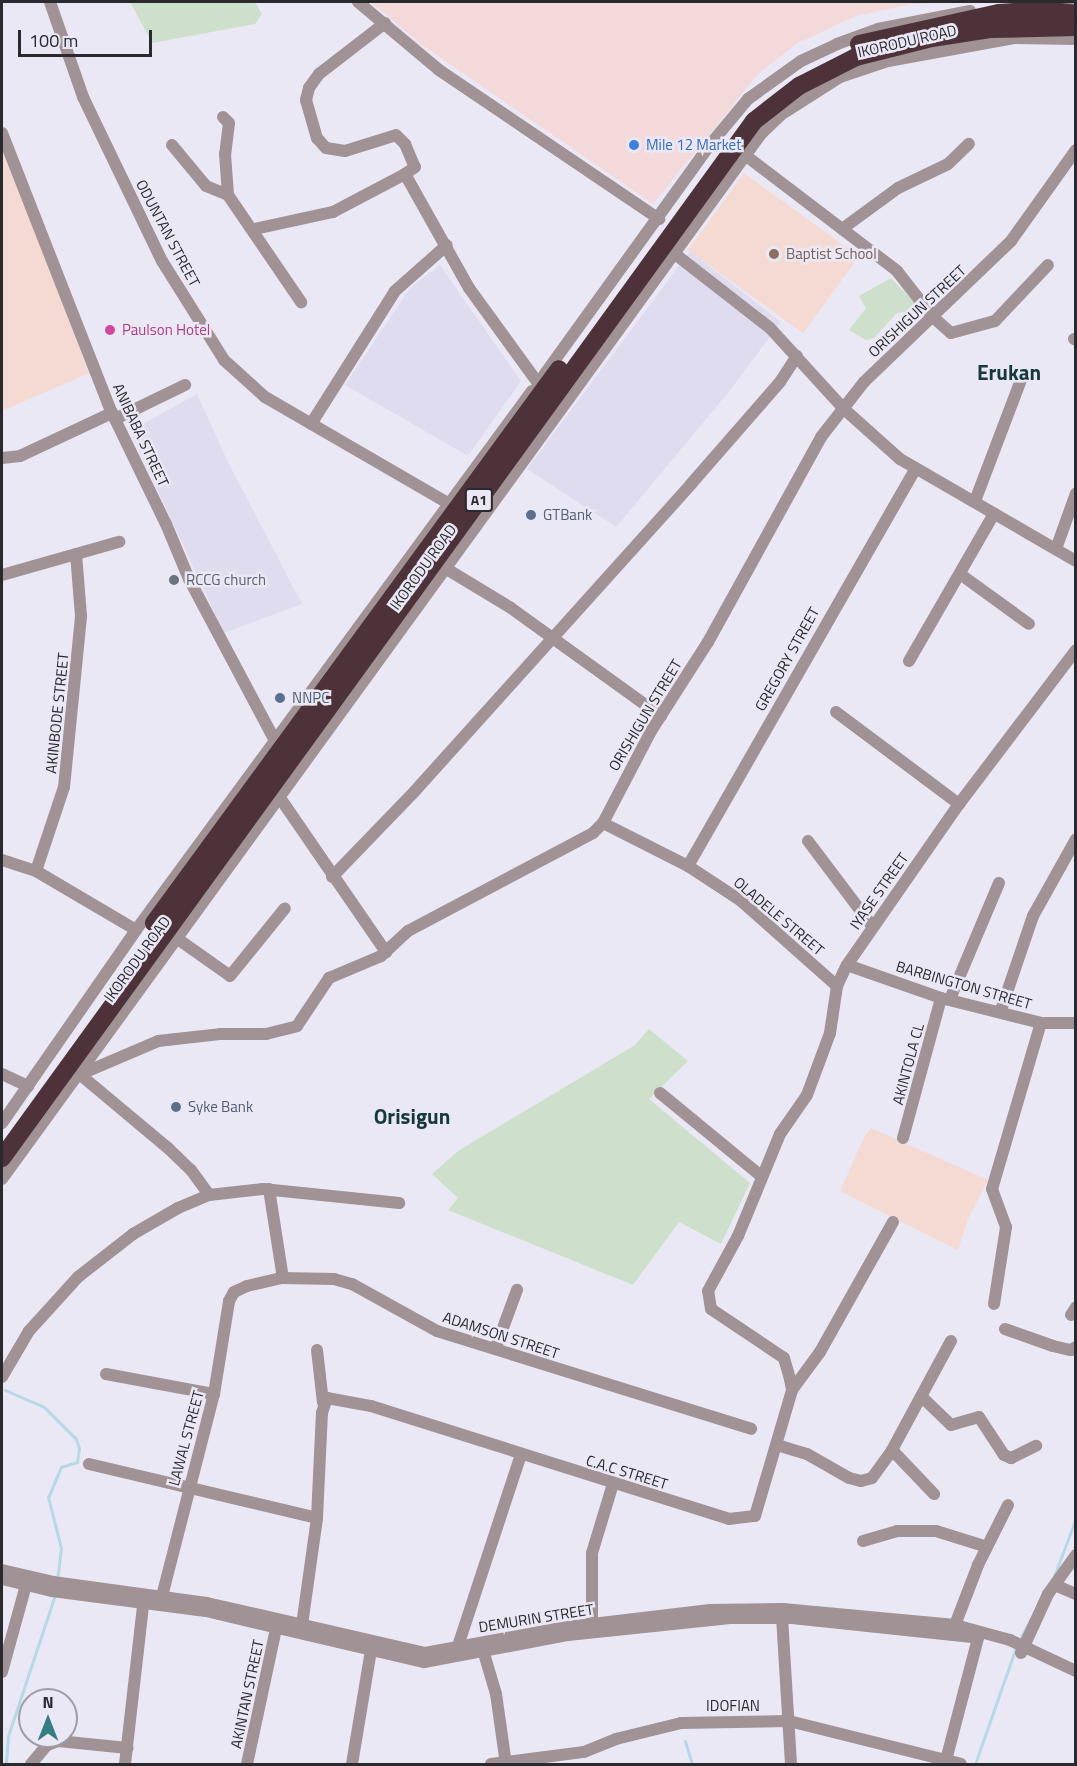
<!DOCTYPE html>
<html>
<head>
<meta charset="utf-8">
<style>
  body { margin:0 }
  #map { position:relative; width:1077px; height:1766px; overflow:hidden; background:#ebe8f5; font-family:"Titillium Web",sans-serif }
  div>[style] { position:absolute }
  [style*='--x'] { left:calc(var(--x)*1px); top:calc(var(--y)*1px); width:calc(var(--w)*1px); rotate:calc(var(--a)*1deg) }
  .commercial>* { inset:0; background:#f4d9db }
  .built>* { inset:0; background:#e0dcf0 }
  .education>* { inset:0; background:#f4dad3; transform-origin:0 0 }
  .green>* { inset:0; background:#cee0cc }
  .stream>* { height:3px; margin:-1.5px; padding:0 1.5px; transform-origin:1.5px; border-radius:1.5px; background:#b7d8e7 }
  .minor>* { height:12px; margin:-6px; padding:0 6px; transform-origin:6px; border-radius:6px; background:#a19295 }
  .highway>* { height:18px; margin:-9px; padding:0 9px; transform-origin:9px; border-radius:9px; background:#4d3239 }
  .dots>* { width:16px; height:16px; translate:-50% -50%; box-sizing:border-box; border:3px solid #ebe8f5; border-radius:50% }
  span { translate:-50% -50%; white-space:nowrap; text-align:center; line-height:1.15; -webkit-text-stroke:5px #ebe8f5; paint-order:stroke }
  .shield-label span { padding:2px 4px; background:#ebe8f5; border:2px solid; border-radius:4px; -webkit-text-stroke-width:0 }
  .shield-label { font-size:14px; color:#2a292d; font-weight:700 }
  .street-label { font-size:15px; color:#2a292d }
  .shop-label { font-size:15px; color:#366cbe }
  .left { translate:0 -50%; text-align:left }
  .education-label { font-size:15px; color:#785e54 }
  .hotel-label { font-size:15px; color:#b23c85 }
  .service-label { font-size:15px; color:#4e5e75 }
  .worship-label { font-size:15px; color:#5b616d }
  .district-label { font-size:21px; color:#16393c; font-weight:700 }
  .frame { position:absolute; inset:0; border:3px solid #2a292d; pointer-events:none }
  .north { position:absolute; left:18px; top:1688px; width:60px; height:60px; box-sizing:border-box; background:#ebe8f5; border:2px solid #9e9ca5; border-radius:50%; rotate:0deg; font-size:16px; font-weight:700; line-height:24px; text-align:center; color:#2a292d }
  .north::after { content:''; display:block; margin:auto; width:21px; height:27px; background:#357d84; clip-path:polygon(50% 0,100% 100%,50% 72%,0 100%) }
  .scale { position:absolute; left:18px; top:30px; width:134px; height:27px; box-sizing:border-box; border:3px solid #2a292d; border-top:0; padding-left:8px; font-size:18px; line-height:21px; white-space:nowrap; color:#2a292d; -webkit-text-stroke:4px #ebe8f5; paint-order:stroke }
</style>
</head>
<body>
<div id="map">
  <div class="commercial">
    <i style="clip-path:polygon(371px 2px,957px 2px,913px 4px,856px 16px,798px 43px,759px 73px,653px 204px,422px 45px)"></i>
  </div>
  <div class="built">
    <i style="clip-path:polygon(690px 251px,781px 322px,731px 389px,616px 527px,527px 469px)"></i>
    <i style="clip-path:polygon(440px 265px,521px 381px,468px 456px,345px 385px,410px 288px)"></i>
    <i style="clip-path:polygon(197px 394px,228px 462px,302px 604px,224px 633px,130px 431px)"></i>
  </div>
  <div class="education">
    <i style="clip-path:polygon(2px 144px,89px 373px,2px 411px)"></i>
    <i style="left:744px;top:173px;width:142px;height:95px;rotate:36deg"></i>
    <i style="clip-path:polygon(871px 1128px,988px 1180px,968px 1219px,958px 1250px,840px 1191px,865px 1135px)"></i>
  </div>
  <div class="green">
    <i style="clip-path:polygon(130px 2px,255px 2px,262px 14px,255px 24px,152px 43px)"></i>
    <i style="clip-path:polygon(891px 278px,918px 306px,915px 311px,897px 313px,874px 338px,866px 340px,849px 330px,866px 308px,859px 296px)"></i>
    <i style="clip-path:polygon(649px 1029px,688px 1061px,649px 1099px,750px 1183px,721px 1244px,679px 1222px,633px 1285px,448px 1210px,458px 1198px,432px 1174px,458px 1151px,635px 1045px)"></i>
  </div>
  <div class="stream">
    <i style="--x:5;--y:1390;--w:43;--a:23.6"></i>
    <i style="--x:44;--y:1407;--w:45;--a:45"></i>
    <i style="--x:76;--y:1439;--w:9;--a:72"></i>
    <i style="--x:79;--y:1448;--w:14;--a:98"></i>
    <i style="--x:77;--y:1462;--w:17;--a:163"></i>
    <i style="--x:61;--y:1467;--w:33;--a:113"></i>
    <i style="--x:48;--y:1497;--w:53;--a:75.7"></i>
    <i style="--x:61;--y:1548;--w:32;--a:97"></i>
    <i style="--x:1054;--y:1576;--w:62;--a:-69.2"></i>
    <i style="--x:1019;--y:1641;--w:26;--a:-62"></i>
    <i style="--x:685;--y:1741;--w:24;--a:73"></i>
    <i style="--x:6;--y:1764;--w:28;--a:-86"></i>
    <i style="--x:8;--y:1736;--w:149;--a:-71.6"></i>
    <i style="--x:975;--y:1764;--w:124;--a:-70.7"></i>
  </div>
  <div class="minor">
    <i style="--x:50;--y:2;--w:101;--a:70.8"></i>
    <i style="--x:83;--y:97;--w:182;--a:64.3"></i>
    <i style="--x:162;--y:261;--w:117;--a:57.9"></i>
    <i style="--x:224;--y:360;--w:55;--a:42.1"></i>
    <i style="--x:265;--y:397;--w:211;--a:30.1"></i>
    <i style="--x:358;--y:2;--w:106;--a:40"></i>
    <i style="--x:439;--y:70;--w:266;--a:34.1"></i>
    <i style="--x:1041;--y:3;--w:35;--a:2"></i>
    <i style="--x:385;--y:23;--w:83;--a:142.3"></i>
    <i style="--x:319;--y:74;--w:17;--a:126"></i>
    <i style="--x:309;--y:88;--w:12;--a:104"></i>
    <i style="--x:306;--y:100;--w:40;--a:74"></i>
    <i style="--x:317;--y:138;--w:13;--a:48"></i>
    <i style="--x:326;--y:148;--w:19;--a:9"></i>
    <i style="--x:345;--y:151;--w:53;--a:-17.4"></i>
    <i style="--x:396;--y:135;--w:13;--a:45"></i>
    <i style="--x:405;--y:144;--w:25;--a:67"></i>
    <i style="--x:415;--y:167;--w:12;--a:145"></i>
    <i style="--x:405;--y:174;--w:131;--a:60.7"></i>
    <i style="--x:469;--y:288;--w:117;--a:54"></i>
    <i style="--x:223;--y:117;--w:8;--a:45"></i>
    <i style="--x:229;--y:123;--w:31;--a:97"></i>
    <i style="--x:225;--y:154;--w:41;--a:85.8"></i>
    <i style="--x:2;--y:133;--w:301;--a:68.6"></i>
    <i style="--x:112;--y:413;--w:123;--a:64.1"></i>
    <i style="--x:166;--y:524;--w:60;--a:67.3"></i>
    <i style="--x:189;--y:579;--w:183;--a:62"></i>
    <i style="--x:172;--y:145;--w:53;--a:50.3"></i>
    <i style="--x:206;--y:186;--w:24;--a:22"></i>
    <i style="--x:228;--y:195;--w:130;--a:55.7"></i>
    <i style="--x:745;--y:155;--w:191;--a:37.3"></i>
    <i style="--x:897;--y:271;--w:58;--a:52"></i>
    <i style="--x:933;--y:317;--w:24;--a:42"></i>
    <i style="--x:951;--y:333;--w:46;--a:-15.3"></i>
    <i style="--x:995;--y:321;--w:77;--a:-46.6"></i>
    <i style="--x:255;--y:229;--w:80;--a:-12.3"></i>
    <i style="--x:333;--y:212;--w:81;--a:-27.8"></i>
    <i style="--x:842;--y:229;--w:69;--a:-36.2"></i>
    <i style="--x:898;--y:188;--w:55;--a:-25.6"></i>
    <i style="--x:948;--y:164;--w:29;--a:-44"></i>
    <i style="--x:675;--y:254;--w:120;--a:37.9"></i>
    <i style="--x:770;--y:328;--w:110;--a:47.6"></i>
    <i style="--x:844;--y:409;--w:75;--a:41.8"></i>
    <i style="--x:900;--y:459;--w:203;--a:30.1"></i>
    <i style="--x:1074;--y:339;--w:2;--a:27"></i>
    <i style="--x:544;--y:375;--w:289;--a:-54.2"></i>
    <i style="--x:713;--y:141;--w:55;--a:-50.2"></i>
    <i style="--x:748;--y:99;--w:65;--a:-35.6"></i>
    <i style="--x:801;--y:61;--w:40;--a:-25"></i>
    <i style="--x:837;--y:44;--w:44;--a:-20.1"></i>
    <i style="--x:878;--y:29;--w:94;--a:-11.1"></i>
    <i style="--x:115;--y:419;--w:78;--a:-25.9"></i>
    <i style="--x:311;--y:424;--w:157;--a:-57.7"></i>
    <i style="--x:395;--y:291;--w:69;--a:-41.5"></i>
    <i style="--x:2;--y:458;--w:18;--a:-6"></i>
    <i style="--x:20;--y:456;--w:102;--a:-25.1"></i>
    <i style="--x:975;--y:501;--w:133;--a:-69.2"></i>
    <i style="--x:1056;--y:549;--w:59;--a:-70.3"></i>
    <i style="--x:445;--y:568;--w:77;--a:31.2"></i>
    <i style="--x:511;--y:608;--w:185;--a:35.8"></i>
    <i style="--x:960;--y:574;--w:85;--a:35.9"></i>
    <i style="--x:2;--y:575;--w:122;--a:-15.8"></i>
    <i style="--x:909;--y:661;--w:170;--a:-60"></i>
    <i style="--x:836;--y:712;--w:154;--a:36.8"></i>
    <i style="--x:278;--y:795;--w:191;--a:55.5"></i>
    <i style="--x:603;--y:823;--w:95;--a:26.8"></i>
    <i style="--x:688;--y:866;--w:62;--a:33.2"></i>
    <i style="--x:740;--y:900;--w:130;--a:41.6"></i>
    <i style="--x:808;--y:841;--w:106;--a:53"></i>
    <i style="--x:2;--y:860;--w:36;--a:18"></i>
    <i style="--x:36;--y:871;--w:116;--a:30.5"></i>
    <i style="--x:688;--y:866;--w:457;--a:-60.2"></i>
    <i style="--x:36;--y:871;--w:89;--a:-71.6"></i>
    <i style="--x:64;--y:787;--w:172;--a:-84.3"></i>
    <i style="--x:81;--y:616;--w:62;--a:-94.6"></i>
    <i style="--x:332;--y:877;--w:118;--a:-46"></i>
    <i style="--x:414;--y:792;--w:414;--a:-48"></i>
    <i style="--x:691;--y:484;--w:135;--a:-48.9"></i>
    <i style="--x:780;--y:382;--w:31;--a:-57"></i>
    <i style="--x:175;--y:937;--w:67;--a:35.3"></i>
    <i style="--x:230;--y:976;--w:87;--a:-51"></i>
    <i style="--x:847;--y:965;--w:100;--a:19.3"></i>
    <i style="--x:941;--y:998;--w:103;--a:14"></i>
    <i style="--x:1041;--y:1023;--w:35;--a:0"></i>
    <i style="--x:950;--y:999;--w:126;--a:-67.1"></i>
    <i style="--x:1001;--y:1010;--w:99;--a:-71.2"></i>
    <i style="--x:1033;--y:916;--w:88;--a:-60.8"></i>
    <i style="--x:77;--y:1072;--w:119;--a:39.9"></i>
    <i style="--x:168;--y:1148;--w:32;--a:44"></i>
    <i style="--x:191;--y:1170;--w:31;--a:54"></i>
    <i style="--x:2;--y:1074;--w:29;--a:25"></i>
    <i style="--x:81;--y:1074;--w:84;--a:-23.2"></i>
    <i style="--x:158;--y:1041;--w:62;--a:-6.4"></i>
    <i style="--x:220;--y:1034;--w:46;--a:0"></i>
    <i style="--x:266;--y:1034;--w:32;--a:-14"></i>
    <i style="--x:297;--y:1026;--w:58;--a:-56.3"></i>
    <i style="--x:329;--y:978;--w:56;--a:-22.9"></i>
    <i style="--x:381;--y:956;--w:37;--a:-43"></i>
    <i style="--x:408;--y:931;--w:209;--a:-27.9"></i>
    <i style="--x:593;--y:833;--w:14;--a:-45"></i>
    <i style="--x:603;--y:823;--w:104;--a:-62.4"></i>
    <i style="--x:651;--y:731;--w:106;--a:-57.4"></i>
    <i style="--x:708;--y:642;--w:234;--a:-61.1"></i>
    <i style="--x:821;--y:437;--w:70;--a:-52"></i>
    <i style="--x:864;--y:382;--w:204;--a:-43.8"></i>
    <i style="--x:1011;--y:241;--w:112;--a:-54.5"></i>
    <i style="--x:660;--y:1093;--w:129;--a:39.4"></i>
    <i style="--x:2;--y:1123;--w:235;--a:-55.2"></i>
    <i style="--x:136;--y:930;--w:669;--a:-53.7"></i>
    <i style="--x:903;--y:1138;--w:145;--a:-74.8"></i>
    <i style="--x:2;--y:1179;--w:1292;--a:-54.01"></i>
    <i style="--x:761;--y:134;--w:29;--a:-44"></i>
    <i style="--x:782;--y:114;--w:69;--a:-32.5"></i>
    <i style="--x:840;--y:77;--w:51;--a:-18.4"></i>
    <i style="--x:888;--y:61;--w:128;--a:-10.3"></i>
    <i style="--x:1014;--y:38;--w:62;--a:0.9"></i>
    <i style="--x:269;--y:1189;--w:90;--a:81.1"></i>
    <i style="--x:994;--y:1304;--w:78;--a:-81.1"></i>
    <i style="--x:1006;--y:1227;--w:40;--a:-110.2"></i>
    <i style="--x:992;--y:1189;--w:173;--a:-73.6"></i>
    <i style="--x:1071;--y:1315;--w:9;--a:-58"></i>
    <i style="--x:1005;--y:1329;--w:51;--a:19.5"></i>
    <i style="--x:1053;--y:1346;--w:18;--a:13"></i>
    <i style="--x:1071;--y:1350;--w:6;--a:-31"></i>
    <i style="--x:496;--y:1347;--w:61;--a:-69.8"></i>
    <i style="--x:317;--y:1350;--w:53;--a:83.5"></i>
    <i style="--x:106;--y:1374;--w:110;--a:10.5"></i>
    <i style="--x:2;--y:1377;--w:53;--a:-59.6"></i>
    <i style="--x:29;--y:1331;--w:73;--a:-47.8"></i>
    <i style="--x:78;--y:1277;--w:70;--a:-38"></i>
    <i style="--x:133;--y:1234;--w:52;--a:-30"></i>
    <i style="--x:178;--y:1208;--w:34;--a:-23"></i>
    <i style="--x:209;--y:1195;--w:54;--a:-6.3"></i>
    <i style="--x:263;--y:1189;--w:137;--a:5.9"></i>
    <i style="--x:792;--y:1390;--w:47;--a:-53.6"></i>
    <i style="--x:820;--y:1352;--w:149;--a:-60.7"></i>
    <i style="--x:922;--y:1397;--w:40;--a:44"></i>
    <i style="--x:951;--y:1425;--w:29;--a:-16"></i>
    <i style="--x:979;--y:1417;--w:45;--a:56.7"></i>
    <i style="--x:1004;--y:1455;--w:8;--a:23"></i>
    <i style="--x:1011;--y:1458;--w:28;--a:-26"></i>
    <i style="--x:777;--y:1445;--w:31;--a:17"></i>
    <i style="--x:807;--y:1454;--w:48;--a:29.7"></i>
    <i style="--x:849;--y:1478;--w:12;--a:14"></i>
    <i style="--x:861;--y:1481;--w:11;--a:-15"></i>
    <i style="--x:872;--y:1478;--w:34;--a:-54"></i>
    <i style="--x:892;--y:1450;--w:124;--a:-61.6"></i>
    <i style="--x:892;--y:1450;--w:61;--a:46.3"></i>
    <i style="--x:89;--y:1464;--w:234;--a:13.3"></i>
    <i style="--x:863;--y:1541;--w:35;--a:-16"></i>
    <i style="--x:897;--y:1531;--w:39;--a:0"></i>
    <i style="--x:936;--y:1531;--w:53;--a:17.4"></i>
    <i style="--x:2;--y:1570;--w:52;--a:13.2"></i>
    <i style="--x:53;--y:1582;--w:155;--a:7.8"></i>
    <i style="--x:207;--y:1603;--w:224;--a:12.9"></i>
    <i style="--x:425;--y:1653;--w:144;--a:-10.4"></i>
    <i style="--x:567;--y:1627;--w:144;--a:-6.8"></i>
    <i style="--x:710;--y:1610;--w:73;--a:-0.8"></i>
    <i style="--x:783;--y:1609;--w:173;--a:5.3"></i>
    <i style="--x:955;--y:1625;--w:57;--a:15.3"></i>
    <i style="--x:1010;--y:1640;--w:73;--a:25.2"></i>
    <i style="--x:2;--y:1579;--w:51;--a:13.5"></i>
    <i style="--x:52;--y:1591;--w:155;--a:7.4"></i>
    <i style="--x:206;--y:1611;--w:224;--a:13.2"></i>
    <i style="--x:424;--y:1662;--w:147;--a:-10.6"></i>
    <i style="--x:568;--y:1635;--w:163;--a:-6"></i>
    <i style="--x:730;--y:1618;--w:62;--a:0"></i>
    <i style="--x:792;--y:1618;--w:181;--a:6"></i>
    <i style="--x:1057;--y:1586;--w:21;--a:23"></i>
    <i style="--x:160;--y:1604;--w:217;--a:-75.6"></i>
    <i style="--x:214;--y:1394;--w:94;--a:-80.8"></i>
    <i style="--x:229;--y:1301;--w:10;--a:-61"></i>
    <i style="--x:234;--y:1292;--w:14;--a:-25"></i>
    <i style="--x:247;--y:1286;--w:37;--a:-13"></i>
    <i style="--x:283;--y:1278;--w:51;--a:1.1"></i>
    <i style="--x:334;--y:1279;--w:19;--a:16"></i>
    <i style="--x:352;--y:1284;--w:97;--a:28.9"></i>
    <i style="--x:437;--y:1331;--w:329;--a:17.3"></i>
    <i style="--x:782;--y:1617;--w:147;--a:86.5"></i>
    <i style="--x:592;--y:1624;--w:71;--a:-90"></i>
    <i style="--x:592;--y:1553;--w:72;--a:-73.1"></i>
    <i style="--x:302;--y:1625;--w:108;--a:-82"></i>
    <i style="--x:317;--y:1518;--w:105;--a:-87.3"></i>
    <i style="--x:322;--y:1413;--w:16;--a:-72"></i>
    <i style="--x:327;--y:1398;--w:45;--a:10.3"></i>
    <i style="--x:371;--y:1406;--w:375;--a:17.5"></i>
    <i style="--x:729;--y:1519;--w:26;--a:-7"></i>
    <i style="--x:755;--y:1516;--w:131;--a:-73.6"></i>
    <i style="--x:792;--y:1390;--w:11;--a:-100"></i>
    <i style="--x:790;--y:1379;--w:22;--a:-106"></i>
    <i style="--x:784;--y:1358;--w:88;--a:-146.1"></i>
    <i style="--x:711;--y:1309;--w:18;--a:-99"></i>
    <i style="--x:708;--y:1291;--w:63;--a:-61.4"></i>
    <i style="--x:738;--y:1236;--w:110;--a:-67.6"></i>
    <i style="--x:780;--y:1134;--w:47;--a:-55.3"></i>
    <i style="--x:807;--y:1095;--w:66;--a:-69.6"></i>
    <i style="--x:830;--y:1033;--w:48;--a:-81.5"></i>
    <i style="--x:837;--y:986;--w:23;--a:-65"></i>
    <i style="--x:847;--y:965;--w:196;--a:-55.2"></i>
    <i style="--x:959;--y:804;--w:193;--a:-52.8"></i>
    <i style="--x:955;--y:1625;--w:64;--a:-69"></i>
    <i style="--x:978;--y:1565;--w:67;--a:-63.4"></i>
    <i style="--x:457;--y:1649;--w:205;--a:-71.8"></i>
    <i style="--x:483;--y:1650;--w:46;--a:73.5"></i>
    <i style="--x:496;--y:1694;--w:71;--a:81.9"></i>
    <i style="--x:1021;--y:1653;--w:65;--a:-65.4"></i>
    <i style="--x:1048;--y:1594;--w:48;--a:-54.3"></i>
    <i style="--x:2;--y:1672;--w:90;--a:-74.6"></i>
    <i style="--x:31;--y:1764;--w:25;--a:-50"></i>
    <i style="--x:47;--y:1745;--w:12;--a:-20"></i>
    <i style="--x:58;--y:1741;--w:70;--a:5.7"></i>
    <i style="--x:125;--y:1764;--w:169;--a:-83.5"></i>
    <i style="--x:247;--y:1764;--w:138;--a:-77.9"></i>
    <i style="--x:352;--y:1764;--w:115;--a:-80.5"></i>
    <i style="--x:491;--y:1764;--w:94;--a:-7.4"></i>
    <i style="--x:584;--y:1752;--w:35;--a:-22"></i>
    <i style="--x:616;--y:1739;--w:67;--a:-13.8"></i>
    <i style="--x:681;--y:1723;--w:108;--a:-1.1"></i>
    <i style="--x:789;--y:1721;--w:177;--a:14"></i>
    <i style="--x:945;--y:1764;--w:130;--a:-75.3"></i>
  </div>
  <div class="highway">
    <i style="--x:859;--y:44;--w:143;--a:-12.5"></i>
    <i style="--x:999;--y:13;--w:45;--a:-3.8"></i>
    <i style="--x:1044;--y:10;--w:32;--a:7"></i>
    <i style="--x:154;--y:923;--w:686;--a:-53.83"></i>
    <i style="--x:2;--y:1158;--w:1281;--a:-54.05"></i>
    <i style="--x:754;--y:121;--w:57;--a:-37.9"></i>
    <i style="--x:799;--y:86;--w:64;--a:-27"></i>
    <i style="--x:856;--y:57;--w:78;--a:-14"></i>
    <i style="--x:932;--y:38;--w:60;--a:-8.7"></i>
    <i style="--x:991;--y:29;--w:85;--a:-1.3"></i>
  </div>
  <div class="dots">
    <i style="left:634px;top:145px;background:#3f7fe0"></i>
    <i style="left:774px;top:254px;background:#8d6e63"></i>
    <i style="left:110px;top:330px;background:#d1479c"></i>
    <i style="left:531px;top:515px;background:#5c6f8a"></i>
    <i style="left:174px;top:580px;background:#6b7280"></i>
    <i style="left:280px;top:698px;background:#5c6f8a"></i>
    <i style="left:176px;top:1107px;background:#5c6f8a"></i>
  </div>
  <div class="shield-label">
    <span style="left:479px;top:500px">A1</span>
  </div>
  <div class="street-label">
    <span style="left:907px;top:41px;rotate:-13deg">IKORODU ROAD</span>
    <span style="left:168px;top:233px;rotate:62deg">ODUNTAN STREET</span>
    <span style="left:917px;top:311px;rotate:-43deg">ORISHIGUN STREET</span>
    <span style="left:141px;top:435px;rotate:65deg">ANIBABA STREET</span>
    <span style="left:423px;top:567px;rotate:-54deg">IKORODU ROAD</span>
    <span style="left:787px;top:659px;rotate:-61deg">GREGORY STREET</span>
    <span style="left:57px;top:713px;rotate:-84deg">AKINBODE STREET</span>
    <span style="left:645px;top:715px;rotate:-59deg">ORISHIGUN STREET</span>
    <span style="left:879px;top:891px;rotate:-55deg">IYASE STREET</span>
    <span style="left:779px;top:916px;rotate:40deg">OLADELE STREET</span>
    <span style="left:137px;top:959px;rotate:-54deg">IKORODU ROAD</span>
    <span style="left:964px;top:985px;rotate:16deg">BARBINGTON STREET</span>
    <span style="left:908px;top:1064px;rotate:-75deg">AKINTOLA CL</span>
    <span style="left:501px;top:1335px;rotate:18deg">ADAMSON STREET</span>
    <span style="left:186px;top:1438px;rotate:-75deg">LAWAL STREET</span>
    <span style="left:627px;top:1472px;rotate:17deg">C.A.C STREET</span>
    <span style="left:536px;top:1618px;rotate:-9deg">DEMURIN STREET</span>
    <span style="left:247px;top:1694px;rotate:-78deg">AKINTAN STREET</span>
    <span style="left:733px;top:1706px">IDOFIAN</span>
  </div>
  <div class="shop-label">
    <span class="left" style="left:646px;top:145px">Mile 12 Market</span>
  </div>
  <div class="education-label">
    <span class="left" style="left:786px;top:254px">Baptist School</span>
  </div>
  <div class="hotel-label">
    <span class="left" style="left:122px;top:330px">Paulson Hotel</span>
  </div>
  <div class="service-label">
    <span class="left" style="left:543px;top:515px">GTBank</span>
    <span class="left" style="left:292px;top:698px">NNPC</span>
    <span class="left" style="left:188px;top:1107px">Syke Bank</span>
  </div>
  <div class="worship-label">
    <span class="left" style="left:186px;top:580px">RCCG church</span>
  </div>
  <div class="district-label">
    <span style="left:1009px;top:372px">Erukan</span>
    <span style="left:412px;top:1116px">Orisigun</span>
  </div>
  <div class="frame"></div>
  <div class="north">N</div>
  <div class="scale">100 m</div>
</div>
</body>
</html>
